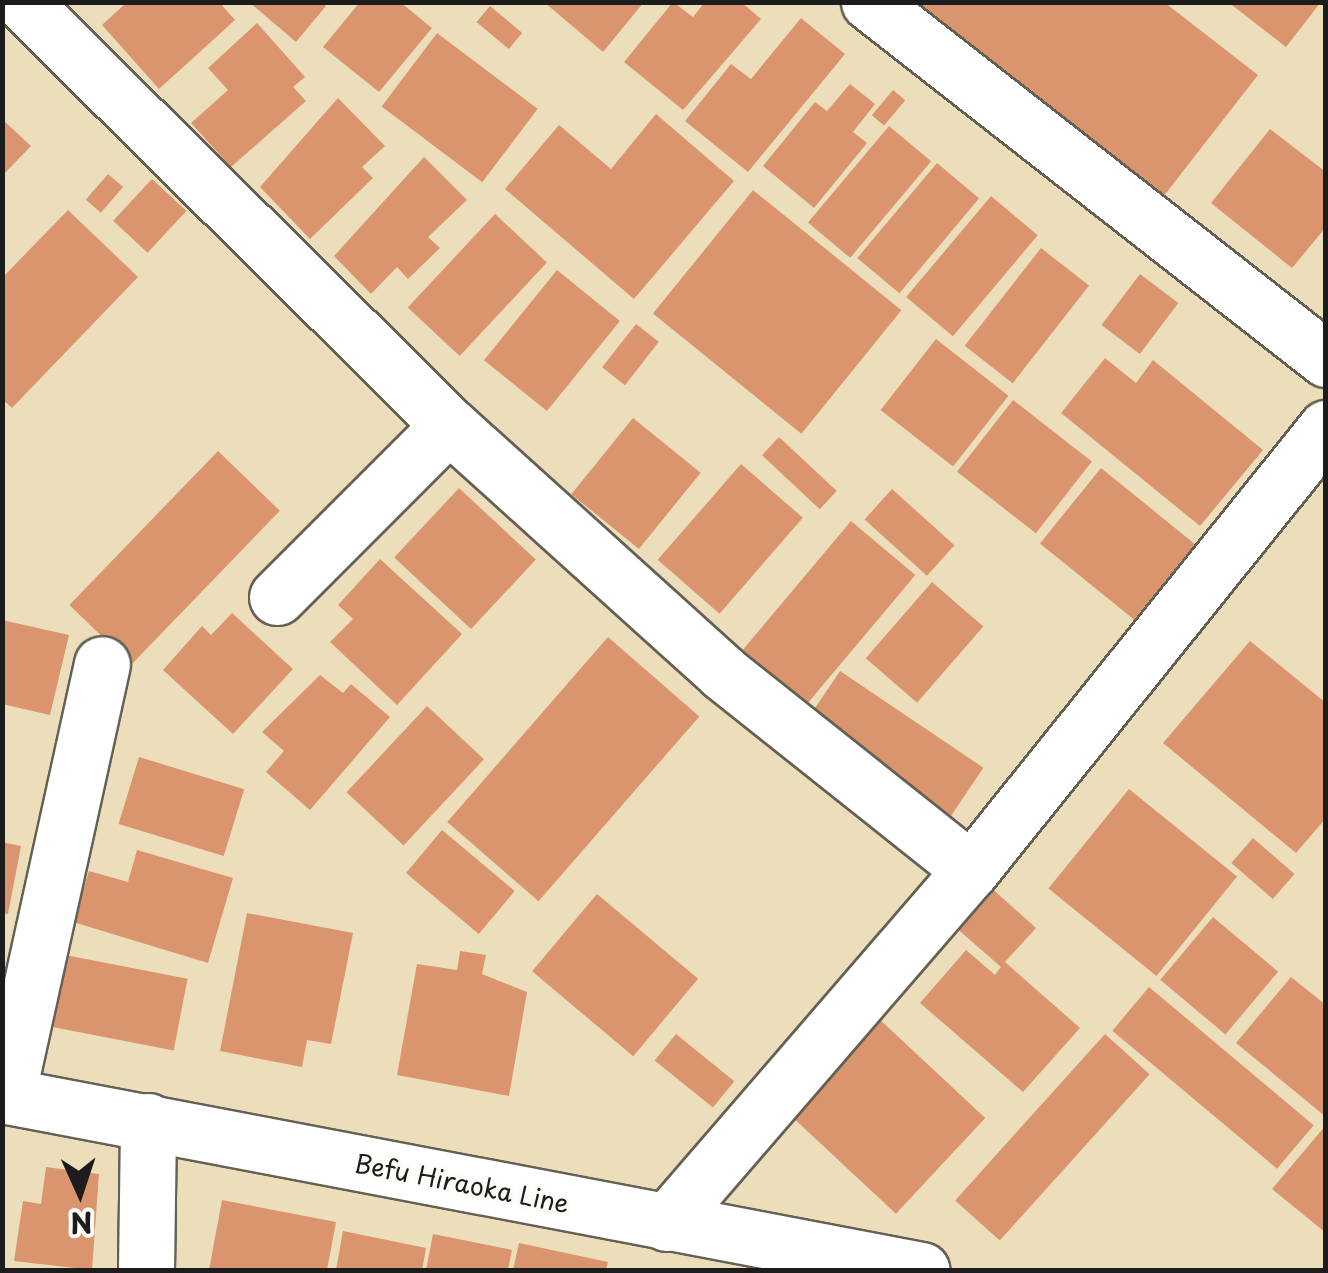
<!DOCTYPE html>
<html>
<head>
<meta charset="utf-8">
<style>
  body { margin:0 }
  #map { position:relative; width:1328px; height:1273px; overflow:hidden; background:#eddebb; font-family:"Playpen Sans",sans-serif }
  div>[style] { position:absolute }
  [style*='--x'] { left:calc(var(--x)*1px); top:calc(var(--y)*1px); width:calc(var(--w)*1px); rotate:calc(var(--a)*1deg) }
  .building>* { inset:0; background:#da956e; transform-origin:0 0 }
  .roads { filter:drop-shadow(2px 0 #656054) drop-shadow(-2px 0 #656054) drop-shadow(0 2px #656054) drop-shadow(0 -2px #656054) }
  .minor>* { height:55px; margin:-27.5px; padding:0 27.5px; transform-origin:27.5px; border-radius:27.5px; background:#fff }
  .secondary>* { height:55px; margin:-27.5px; padding:0 27.5px; transform-origin:27.5px; border-radius:27.5px; background:#fff }
  span { translate:-50% -50%; white-space:nowrap; text-align:center; line-height:1.15; -webkit-text-stroke:8px #fdfcf7; paint-order:stroke }
  .street-label { font-size:25px; color:#1c1c1c }
  .frame { position:absolute; inset:0; border:5px solid #1c1c1c; pointer-events:none }
  .north { position:absolute; left:30px; top:1143px; width:100px; height:100px; -webkit-text-stroke:8px #fdfcf7; paint-order:stroke; rotate:177deg; font-size:28px; font-weight:700; line-height:40px; text-align:center; color:#1c1c1c }
  .north::after { content:''; display:block; margin:auto; width:35px; height:45px; background:#1c1c1c; clip-path:polygon(50% 0,100% 100%,50% 72%,0 100%) }
</style>
</head>
<body>
<div id="map">
  <div class="building">
    <i style="clip-path:polygon(127px 2px,219px 2px,235px 20px,159px 89px,102px 25px)"></i>
    <i style="clip-path:polygon(249px 2px,322px 2px,326px 6px,296px 42px)"></i>
    <i style="clip-path:polygon(360px 2px,400px 2px,432px 28px,379px 92px,323px 47px)"></i>
    <i style="clip-path:polygon(544px 2px,644px 2px,603px 52px)"></i>
    <i style="clip-path:polygon(673px 2px,693px 17px,705px 2px,741px 2px,761px 19px,683px 110px,624px 62px)"></i>
    <i style="clip-path:polygon(910px 2px,1164px 2px,1258px 75px,1156px 206px)"></i>
    <i style="clip-path:polygon(1228px 2px,1321px 2px,1286px 47px)"></i>
    <i style="left:490px;top:6px;width:42px;height:21px;rotate:40deg"></i>
    <i style="clip-path:polygon(801px 18px,845px 54px,748px 172px,685px 121px,731px 64px,751px 79px)"></i>
    <i style="clip-path:polygon(257px 23px,305px 77px,293px 87px,306px 101px,231px 167px,191px 123px,228px 90px,208px 68px)"></i>
    <i style="left:437px;top:33px;width:126px;height:92px;rotate:37deg"></i>
    <i style="clip-path:polygon(850px 84px,875px 104px,853px 132px,867px 143px,814px 208px,763px 166px,815px 102px,827px 111px)"></i>
    <i style="left:893px;top:90px;width:16px;height:33px;rotate:40deg"></i>
    <i style="clip-path:polygon(338px 98px,385px 146px,362px 167px,373px 178px,310px 239px,260px 187px)"></i>
    <i style="clip-path:polygon(656px 114px,734px 181px,634px 299px,505px 189px,559px 125px,611px 169px)"></i>
    <i style="clip-path:polygon(2px 119px,31px 146px,2px 176px)"></i>
    <i style="left:889px;top:126px;width:55px;height:126px;rotate:40deg"></i>
    <i style="clip-path:polygon(1270px 129px,1326px 172px,1326px 227px,1292px 268px,1211px 203px)"></i>
    <i style="clip-path:polygon(424px 157px,467px 200px,428px 237px,440px 248px,408px 279px,397px 267px,371px 294px,334px 256px)"></i>
    <i style="left:937px;top:163px;width:55px;height:124px;rotate:40deg"></i>
    <i style="left:108px;top:174px;width:20px;height:34px;rotate:41deg"></i>
    <i style="left:152px;top:179px;width:47px;height:57px;rotate:43deg"></i>
    <i style="left:753px;top:190px;width:191px;height:159px;rotate:39deg"></i>
    <i style="left:991px;top:196px;width:61px;height:132px;rotate:40deg"></i>
    <i style="clip-path:polygon(68px 210px,138px 277px,12px 408px,2px 399px,2px 278px)"></i>
    <i style="left:495px;top:214px;width:71px;height:128px;rotate:43deg"></i>
    <i style="left:1041px;top:248px;width:61px;height:124px;rotate:38deg"></i>
    <i style="left:557px;top:270px;width:81px;height:116px;rotate:39deg"></i>
    <i style="left:1140px;top:274px;width:48px;height:64px;rotate:37deg"></i>
    <i style="left:636px;top:324px;width:29px;height:55px;rotate:38deg"></i>
    <i style="left:936px;top:339px;width:92px;height:90px;rotate:38deg"></i>
    <i style="clip-path:polygon(1105px 358px,1136px 383px,1153px 360px,1263px 450px,1200px 526px,1061px 413px)"></i>
    <i style="left:1013px;top:400px;width:100px;height:91px;rotate:38deg"></i>
    <i style="left:633px;top:418px;width:87px;height:98px;rotate:39deg"></i>
    <i style="left:779px;top:437px;width:79px;height:25px;rotate:43deg"></i>
    <i style="left:218px;top:451px;width:86px;height:214px;rotate:44deg"></i>
    <i style="left:741px;top:464px;width:82px;height:127px;rotate:41deg"></i>
    <i style="left:1101px;top:468px;width:121px;height:97px;rotate:39deg"></i>
    <i style="left:459px;top:488px;width:105px;height:95px;rotate:43deg"></i>
    <i style="left:892px;top:489px;width:84px;height:41px;rotate:42deg"></i>
    <i style="left:851px;top:521px;width:84px;height:178px;rotate:40deg"></i>
    <i style="clip-path:polygon(380px 559px,462px 634px,397px 705px,330px 642px,353px 619px,338px 605px)"></i>
    <i style="left:932px;top:582px;width:68px;height:101px;rotate:41deg"></i>
    <i style="clip-path:polygon(232px 613px,293px 669px,233px 734px,163px 670px,202px 626px,211px 635px)"></i>
    <i style="clip-path:polygon(2px 620px,69px 635px,50px 715px,2px 704px)"></i>
    <i style="left:608px;top:637px;width:121px;height:245px;rotate:41deg"></i>
    <i style="clip-path:polygon(1250px 641px,1326px 703px,1326px 818px,1296px 853px,1163px 743px)"></i>
    <i style="left:840px;top:671px;width:173px;height:66px;rotate:34deg"></i>
    <i style="clip-path:polygon(320px 675px,343px 693px,351px 684px,390px 717px,310px 810px,266px 772px,284px 751px,262px 732px)"></i>
    <i style="left:427px;top:706px;width:78px;height:118px;rotate:43deg"></i>
    <i style="left:139px;top:757px;width:110px;height:70px;rotate:17deg"></i>
    <i style="left:1129px;top:789px;width:139px;height:128px;rotate:39deg"></i>
    <i style="left:442px;top:830px;width:95px;height:56px;rotate:40deg"></i>
    <i style="left:1253px;top:838px;width:55px;height:33px;rotate:41deg"></i>
    <i style="clip-path:polygon(2px 842px,21px 846px,8px 914px,2px 913px)"></i>
    <i style="clip-path:polygon(137px 850px,233px 878px,208px 963px,73px 922px,89px 871px,128px 882px)"></i>
    <i style="clip-path:polygon(988px 885px,1036px 928px,1005px 962px,1080px 1028px,1023px 1092px,920px 1003px,966px 950px,995px 975px,1001px 967px,953px 925px)"></i>
    <i style="left:597px;top:894px;width:132px;height:101px;rotate:40deg"></i>
    <i style="clip-path:polygon(247px 913px,353px 933px,331px 1044px,307px 1040px,302px 1067px,220px 1051px)"></i>
    <i style="left:1213px;top:917px;width:85px;height:82px;rotate:40deg"></i>
    <i style="clip-path:polygon(460px 951px,486px 955px,482px 974px,527px 992px,509px 1096px,397px 1075px,417px 964px,457px 970px)"></i>
    <i style="left:60px;top:954px;width:130px;height:73px;rotate:11deg"></i>
    <i style="clip-path:polygon(1291px 977px,1326px 1005px,1326px 1117px,1236px 1043px)"></i>
    <i style="left:1149px;top:987px;width:215px;height:57px;rotate:40deg"></i>
    <i style="left:877px;top:1017px;width:148px;height:131px;rotate:43deg"></i>
    <i style="left:676px;top:1034px;width:75px;height:34px;rotate:39deg"></i>
    <i style="left:1105px;top:1034px;width:60px;height:224px;rotate:42deg"></i>
    <i style="clip-path:polygon(1326px 1125px,1326px 1233px,1272px 1189px)"></i>
    <i style="clip-path:polygon(46px 1167px,99px 1174px,92px 1270px,14px 1261px,23px 1201px,41px 1204px)"></i>
    <i style="clip-path:polygon(222px 1200px,336px 1222px,327px 1270px,209px 1270px)"></i>
    <i style="clip-path:polygon(343px 1231px,426px 1248px,422px 1270px,336px 1270px)"></i>
    <i style="clip-path:polygon(433px 1234px,512px 1250px,508px 1270px,426px 1270px)"></i>
    <i style="clip-path:polygon(519px 1243px,608px 1262px,606px 1270px,513px 1270px)"></i>
  </div>
  <div class="roads">
    <div class="minor">
      <i style="--x:22;--y:2;--w:601;--a:44.73"></i>
      <i style="--x:449;--y:425;--w:368;--a:42.1"></i>
      <i style="--x:722;--y:672;--w:318;--a:38.5"></i>
      <i style="--x:869;--y:2;--w:580;--a:38"></i>
      <i style="--x:277;--y:597;--w:243;--a:-45"></i>
      <i style="--x:7;--y:1096;--w:442;--a:-77.6"></i>
      <i style="--x:666;--y:1223;--w:467;--a:-49.2"></i>
      <i style="--x:971;--y:870;--w:567;--a:-51.23"></i>
      <i style="--x:146;--y:1270;--w:149;--a:-89.2"></i>
    </div>
    <div class="secondary">
      <i style="--x:2;--y:1095;--w:936;--a:10.77"></i>
    </div>
  </div>
  <div class="street-label">
    <span style="left:462px;top:1183px;rotate:11deg">Befu Hiraoka Line</span>
  </div>
  <div class="frame"></div>
  <div class="north">N</div>
</div>
</body>
</html>
